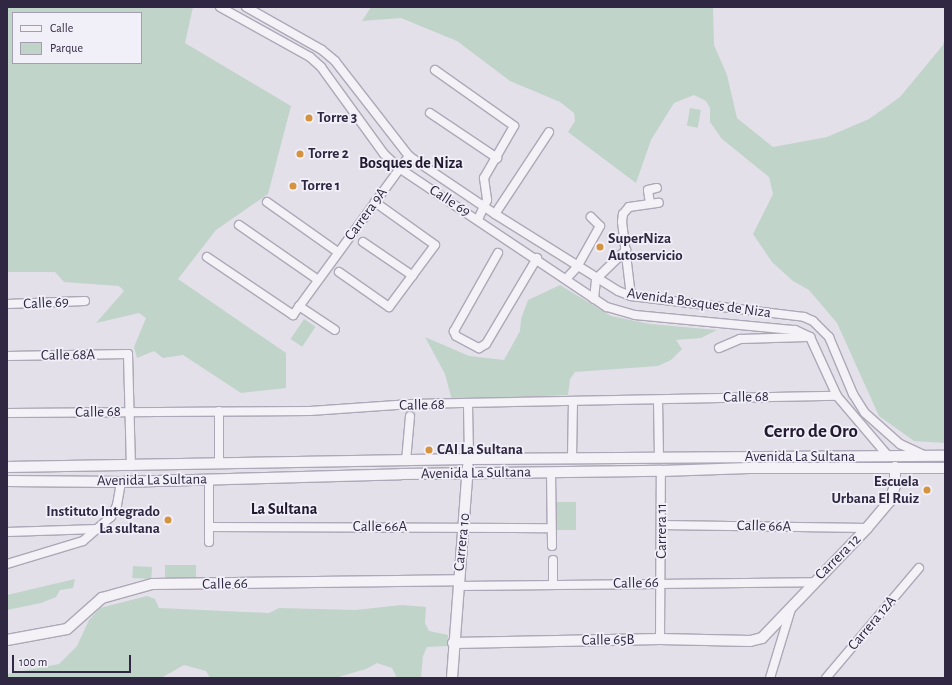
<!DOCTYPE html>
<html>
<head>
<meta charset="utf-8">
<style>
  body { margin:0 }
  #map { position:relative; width:952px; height:685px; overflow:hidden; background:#e3e0e9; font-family:"Alegreya Sans",sans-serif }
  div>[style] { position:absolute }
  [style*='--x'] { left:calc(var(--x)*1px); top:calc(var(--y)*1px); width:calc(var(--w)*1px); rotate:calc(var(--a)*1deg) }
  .green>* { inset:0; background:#c0d4c9; transform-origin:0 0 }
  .roads { filter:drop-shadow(1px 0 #ada8b7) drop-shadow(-1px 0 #ada8b7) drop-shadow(0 1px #ada8b7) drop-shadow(0 -1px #ada8b7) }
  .minor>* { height:8px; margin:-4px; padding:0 4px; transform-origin:4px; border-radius:4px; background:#f4f2f7 }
  .tertiary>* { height:10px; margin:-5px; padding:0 5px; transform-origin:5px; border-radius:5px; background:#f4f2f7 }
  .dots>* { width:11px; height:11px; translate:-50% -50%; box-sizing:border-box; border:2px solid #f1eff7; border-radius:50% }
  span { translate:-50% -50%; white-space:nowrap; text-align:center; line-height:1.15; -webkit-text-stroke:3.5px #f1eff7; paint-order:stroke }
  .poi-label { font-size:15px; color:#302742; font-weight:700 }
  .left { translate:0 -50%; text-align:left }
  .right { translate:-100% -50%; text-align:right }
  .street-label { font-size:15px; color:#302742 }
  .neighbourhood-label { font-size:16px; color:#231a32; font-weight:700 }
  .district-label { font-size:19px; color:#231a32; font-weight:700 }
  .frame { position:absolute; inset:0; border:8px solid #302742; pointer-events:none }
  .legend { position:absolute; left:12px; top:12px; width:130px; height:52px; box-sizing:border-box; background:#f1eff7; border:1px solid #a49faf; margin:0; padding:5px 7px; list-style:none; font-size:12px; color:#302742 }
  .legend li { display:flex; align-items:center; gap:8px; height:20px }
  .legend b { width:20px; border:1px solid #a49faf }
  .scale { position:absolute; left:12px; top:655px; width:119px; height:18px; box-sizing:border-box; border:2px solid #302742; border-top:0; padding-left:5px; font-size:12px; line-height:14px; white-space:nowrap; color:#302742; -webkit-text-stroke:3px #f1eff7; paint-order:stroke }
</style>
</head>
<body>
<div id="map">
  <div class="green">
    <i style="clip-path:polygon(evenodd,7px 7px,193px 7px,185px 43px,291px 106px,268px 194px,216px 230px,178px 279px,286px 353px,286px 388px,241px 393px,183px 355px,163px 358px,154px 351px,137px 358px,134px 347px,146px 318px,139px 313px,96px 323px,124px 291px,119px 286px,64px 282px,55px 272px,7px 272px,7px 7px,13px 13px,141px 13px,141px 63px,13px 63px,13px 13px)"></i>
    <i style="clip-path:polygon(371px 7px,713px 7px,714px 45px,727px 75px,737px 118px,773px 147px,827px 137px,869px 119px,900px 97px,943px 45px,945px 36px,945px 443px,914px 441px,879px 416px,837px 323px,809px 290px,793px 281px,772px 262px,753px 234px,773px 194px,769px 177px,722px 139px,710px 122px,710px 108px,706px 101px,694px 95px,674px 103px,651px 140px,636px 183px,568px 132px,575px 121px,574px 113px,560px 102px,510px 81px,457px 41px,401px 18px,362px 21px)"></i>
    <i style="left:690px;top:108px;width:11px;height:18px;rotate:10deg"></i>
    <i style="clip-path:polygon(560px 285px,611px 316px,650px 324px,717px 330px,701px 338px,676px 340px,682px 349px,671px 360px,658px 366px,575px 372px,570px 379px,568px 395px,452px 400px,445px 374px,425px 337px,469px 356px,504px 360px,520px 331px,521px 319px,528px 300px)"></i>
    <i style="left:304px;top:319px;width:14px;height:24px;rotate:34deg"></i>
    <i style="left:552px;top:502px;width:24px;height:28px"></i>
    <i style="left:165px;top:565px;width:31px;height:13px"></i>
    <i style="left:133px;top:566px;width:19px;height:12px;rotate:3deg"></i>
    <i style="clip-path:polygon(75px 579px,73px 588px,60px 590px,56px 597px,41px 603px,7px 610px,7px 595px)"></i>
    <i style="clip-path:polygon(147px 596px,155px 599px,159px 608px,269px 613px,279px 608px,355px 610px,402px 605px,426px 607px,425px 623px,429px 631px,448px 635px,447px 646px,427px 647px,423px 656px,421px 678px,397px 678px,392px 668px,377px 663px,366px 669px,335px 678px,210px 678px,206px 671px,184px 665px,161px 678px,7px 678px,7px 674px,59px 664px,77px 646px,89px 620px,100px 608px)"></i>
  </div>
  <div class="roads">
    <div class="minor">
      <i style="--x:220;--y:7;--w:103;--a:29.1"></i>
      <i style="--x:310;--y:57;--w:15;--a:42"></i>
      <i style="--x:321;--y:67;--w:107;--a:54.1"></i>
      <i style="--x:384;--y:154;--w:21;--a:43"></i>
      <i style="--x:399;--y:168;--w:250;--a:33.8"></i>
      <i style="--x:607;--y:307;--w:29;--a:16"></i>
      <i style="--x:635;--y:315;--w:161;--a:5.4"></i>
      <i style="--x:795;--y:330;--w:17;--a:25"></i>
      <i style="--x:246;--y:7;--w:87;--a:29.5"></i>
      <i style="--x:322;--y:50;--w:17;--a:40"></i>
      <i style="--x:335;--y:61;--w:120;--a:52.1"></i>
      <i style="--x:409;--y:156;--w:104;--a:34"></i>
      <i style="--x:495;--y:214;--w:145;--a:32"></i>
      <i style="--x:618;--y:291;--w:14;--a:21"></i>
      <i style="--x:631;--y:296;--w:174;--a:6.9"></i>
      <i style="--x:804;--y:317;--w:10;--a:24"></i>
      <i style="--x:813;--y:321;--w:23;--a:45"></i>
      <i style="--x:829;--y:337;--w:62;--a:67.2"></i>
      <i style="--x:853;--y:394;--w:22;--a:58"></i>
      <i style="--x:865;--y:413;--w:47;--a:41.5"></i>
      <i style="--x:900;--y:444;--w:26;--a:25"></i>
      <i style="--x:435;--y:70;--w:97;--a:35.3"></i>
      <i style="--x:514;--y:126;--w:60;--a:120"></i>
      <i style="--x:484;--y:178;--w:22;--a:82"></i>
      <i style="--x:487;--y:200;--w:21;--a:115"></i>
      <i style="--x:430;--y:113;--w:81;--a:33.9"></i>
      <i style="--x:267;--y:202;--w:87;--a:35.2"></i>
      <i style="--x:650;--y:203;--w:13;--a:-99"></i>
      <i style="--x:648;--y:190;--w:9;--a:-13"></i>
      <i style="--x:495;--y:214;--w:98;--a:-56.6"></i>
      <i style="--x:239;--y:225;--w:96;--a:34.8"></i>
      <i style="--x:363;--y:242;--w:60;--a:34.2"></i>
      <i style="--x:498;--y:253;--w:90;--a:119.4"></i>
      <i style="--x:454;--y:331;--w:5;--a:68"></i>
      <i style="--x:456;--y:336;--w:26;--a:28"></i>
      <i style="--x:479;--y:348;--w:8;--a:-30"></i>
      <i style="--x:486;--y:344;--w:100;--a:-59.3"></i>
      <i style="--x:207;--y:257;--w:104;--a:34"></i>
      <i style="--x:293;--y:315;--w:197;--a:-53.9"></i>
      <i style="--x:339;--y:272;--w:61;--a:35"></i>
      <i style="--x:389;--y:307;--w:77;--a:-53.4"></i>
      <i style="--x:435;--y:245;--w:74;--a:-144.4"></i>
      <i style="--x:566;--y:279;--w:16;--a:-47"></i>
      <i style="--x:577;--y:267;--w:47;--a:-60.7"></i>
      <i style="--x:600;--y:226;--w:13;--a:-135"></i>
      <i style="--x:631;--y:296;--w:75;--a:-96.9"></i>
      <i style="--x:622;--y:222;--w:8;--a:-83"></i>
      <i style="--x:623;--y:214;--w:9;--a:-49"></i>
      <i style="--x:629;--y:207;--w:30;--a:-8"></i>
      <i style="--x:594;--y:299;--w:20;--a:-84"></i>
      <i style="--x:596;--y:279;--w:42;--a:-44"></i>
      <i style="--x:7;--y:304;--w:78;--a:-2.2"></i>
      <i style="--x:299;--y:306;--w:43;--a:33.7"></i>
      <i style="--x:810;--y:337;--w:65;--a:65.4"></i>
      <i style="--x:837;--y:396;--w:79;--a:49.6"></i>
      <i style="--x:719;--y:348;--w:23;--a:-23"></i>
      <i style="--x:740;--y:339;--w:67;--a:-1.7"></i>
      <i style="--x:7;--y:356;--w:121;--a:-0.9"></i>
      <i style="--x:128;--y:354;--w:112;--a:88.5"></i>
      <i style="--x:658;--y:400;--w:58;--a:89"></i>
      <i style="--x:468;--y:405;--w:54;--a:88.9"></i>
      <i style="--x:7;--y:413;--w:303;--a:-0.4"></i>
      <i style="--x:310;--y:411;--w:101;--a:-4"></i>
      <i style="--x:411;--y:404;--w:426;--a:-1.1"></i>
      <i style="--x:572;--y:458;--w:55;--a:-89"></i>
      <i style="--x:406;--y:461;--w:45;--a:-84.9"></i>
      <i style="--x:219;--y:463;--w:52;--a:-90"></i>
      <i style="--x:551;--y:472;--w:74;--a:89.2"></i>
      <i style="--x:661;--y:525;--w:206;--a:0.8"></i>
      <i style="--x:209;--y:527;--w:342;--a:0.2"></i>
      <i style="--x:7;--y:532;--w:91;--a:-1.9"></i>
      <i style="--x:209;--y:542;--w:63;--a:-90"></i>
      <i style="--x:7;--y:564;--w:79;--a:-16.8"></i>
      <i style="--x:83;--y:541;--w:37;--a:-41"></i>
      <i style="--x:111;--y:517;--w:13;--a:-63"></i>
      <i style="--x:117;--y:505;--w:23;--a:-80"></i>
      <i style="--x:553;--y:585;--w:25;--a:-90"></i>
      <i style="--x:458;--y:586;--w:355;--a:-0.6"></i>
      <i style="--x:660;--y:639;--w:168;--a:-89.7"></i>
      <i style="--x:770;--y:678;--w:72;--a:-73.1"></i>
      <i style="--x:826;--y:678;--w:144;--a:-49.8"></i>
    </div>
    <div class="tertiary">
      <i style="--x:7;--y:467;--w:462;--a:-1"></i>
      <i style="--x:469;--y:459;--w:476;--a:-0.4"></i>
      <i style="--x:7;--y:481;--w:114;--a:0.5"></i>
      <i style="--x:121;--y:482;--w:280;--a:-1.6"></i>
      <i style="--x:401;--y:474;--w:260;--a:-0.7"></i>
      <i style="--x:661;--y:471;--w:88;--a:-2"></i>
      <i style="--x:749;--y:468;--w:196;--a:0"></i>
      <i style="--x:7;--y:640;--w:61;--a:-10.4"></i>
      <i style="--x:67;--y:629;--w:47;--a:-41.5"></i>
      <i style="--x:102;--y:598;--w:52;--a:-15.6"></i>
      <i style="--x:152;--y:584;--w:306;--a:-0.7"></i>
      <i style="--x:453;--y:643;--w:207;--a:-1.1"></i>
      <i style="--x:660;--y:639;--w:90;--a:1.3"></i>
      <i style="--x:750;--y:641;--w:12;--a:-14"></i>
      <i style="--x:762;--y:638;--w:152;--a:-46.3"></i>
      <i style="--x:867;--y:528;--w:35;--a:-50"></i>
      <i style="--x:890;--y:501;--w:16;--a:-72"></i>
      <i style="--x:895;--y:486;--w:19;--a:-90"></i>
      <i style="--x:452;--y:678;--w:212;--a:-85.7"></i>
    </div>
  </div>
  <div class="dots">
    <i style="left:309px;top:118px;background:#d5933e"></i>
    <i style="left:300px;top:154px;background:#d5933e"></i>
    <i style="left:293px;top:186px;background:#d5933e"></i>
    <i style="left:600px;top:247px;background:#d5933e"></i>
    <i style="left:429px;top:450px;background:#d5933e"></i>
    <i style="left:927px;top:490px;background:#d5933e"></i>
    <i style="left:168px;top:520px;background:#d5933e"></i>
  </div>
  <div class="poi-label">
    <span class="left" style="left:317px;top:118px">Torre 3</span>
    <span class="left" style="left:308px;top:154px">Torre 2</span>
    <span class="left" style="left:301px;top:186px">Torre 1</span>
    <span class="left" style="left:608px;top:247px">SuperNiza<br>Autoservicio</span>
    <span class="left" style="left:437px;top:450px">CAI La Sultana</span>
    <span class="right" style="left:919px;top:490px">Escuela<br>Urbana El Ruiz</span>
    <span class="right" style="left:160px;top:520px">Instituto Integrado<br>La sultana</span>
  </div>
  <div class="street-label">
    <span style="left:450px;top:201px;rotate:33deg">Calle 69</span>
    <span style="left:366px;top:214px;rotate:-54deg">Carrera 9A</span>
    <span style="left:46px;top:303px;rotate:-3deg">Calle 69</span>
    <span style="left:699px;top:303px;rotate:8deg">Avenida Bosques de Niza</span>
    <span style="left:68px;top:355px;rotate:-1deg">Calle 68A</span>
    <span style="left:746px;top:397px;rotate:-1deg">Calle 68</span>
    <span style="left:422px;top:405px;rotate:-1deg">Calle 68</span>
    <span style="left:98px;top:412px;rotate:-1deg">Calle 68</span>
    <span style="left:800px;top:457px">Avenida La Sultana</span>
    <span style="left:476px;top:473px;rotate:-1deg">Avenida La Sultana</span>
    <span style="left:152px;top:480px;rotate:-1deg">Avenida La Sultana</span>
    <span style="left:764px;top:526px;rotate:1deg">Calle 66A</span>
    <span style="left:380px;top:527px">Calle 66A</span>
    <span style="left:662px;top:531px;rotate:-90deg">Carrera 11</span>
    <span style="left:462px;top:542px;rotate:-84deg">Carrera 10</span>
    <span style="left:838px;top:557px;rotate:-45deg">Carrera 12</span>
    <span style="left:636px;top:583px;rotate:-1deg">Calle 66</span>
    <span style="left:225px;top:584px;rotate:-1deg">Calle 66</span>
    <span style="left:872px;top:623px;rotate:-50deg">Carrera 12A</span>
    <span style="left:608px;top:640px;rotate:-1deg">Calle 65B</span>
  </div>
  <div class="neighbourhood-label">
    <span style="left:411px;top:163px">Bosques de Niza</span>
    <span style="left:284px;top:509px">La Sultana</span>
  </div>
  <div class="district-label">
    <span style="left:811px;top:432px">Cerro de Oro</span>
  </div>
  <div class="frame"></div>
  <ul class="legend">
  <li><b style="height:5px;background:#f4f2f7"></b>Calle</li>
  <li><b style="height:11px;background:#c0d4c9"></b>Parque</li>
  </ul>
  <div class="scale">100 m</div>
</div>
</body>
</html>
